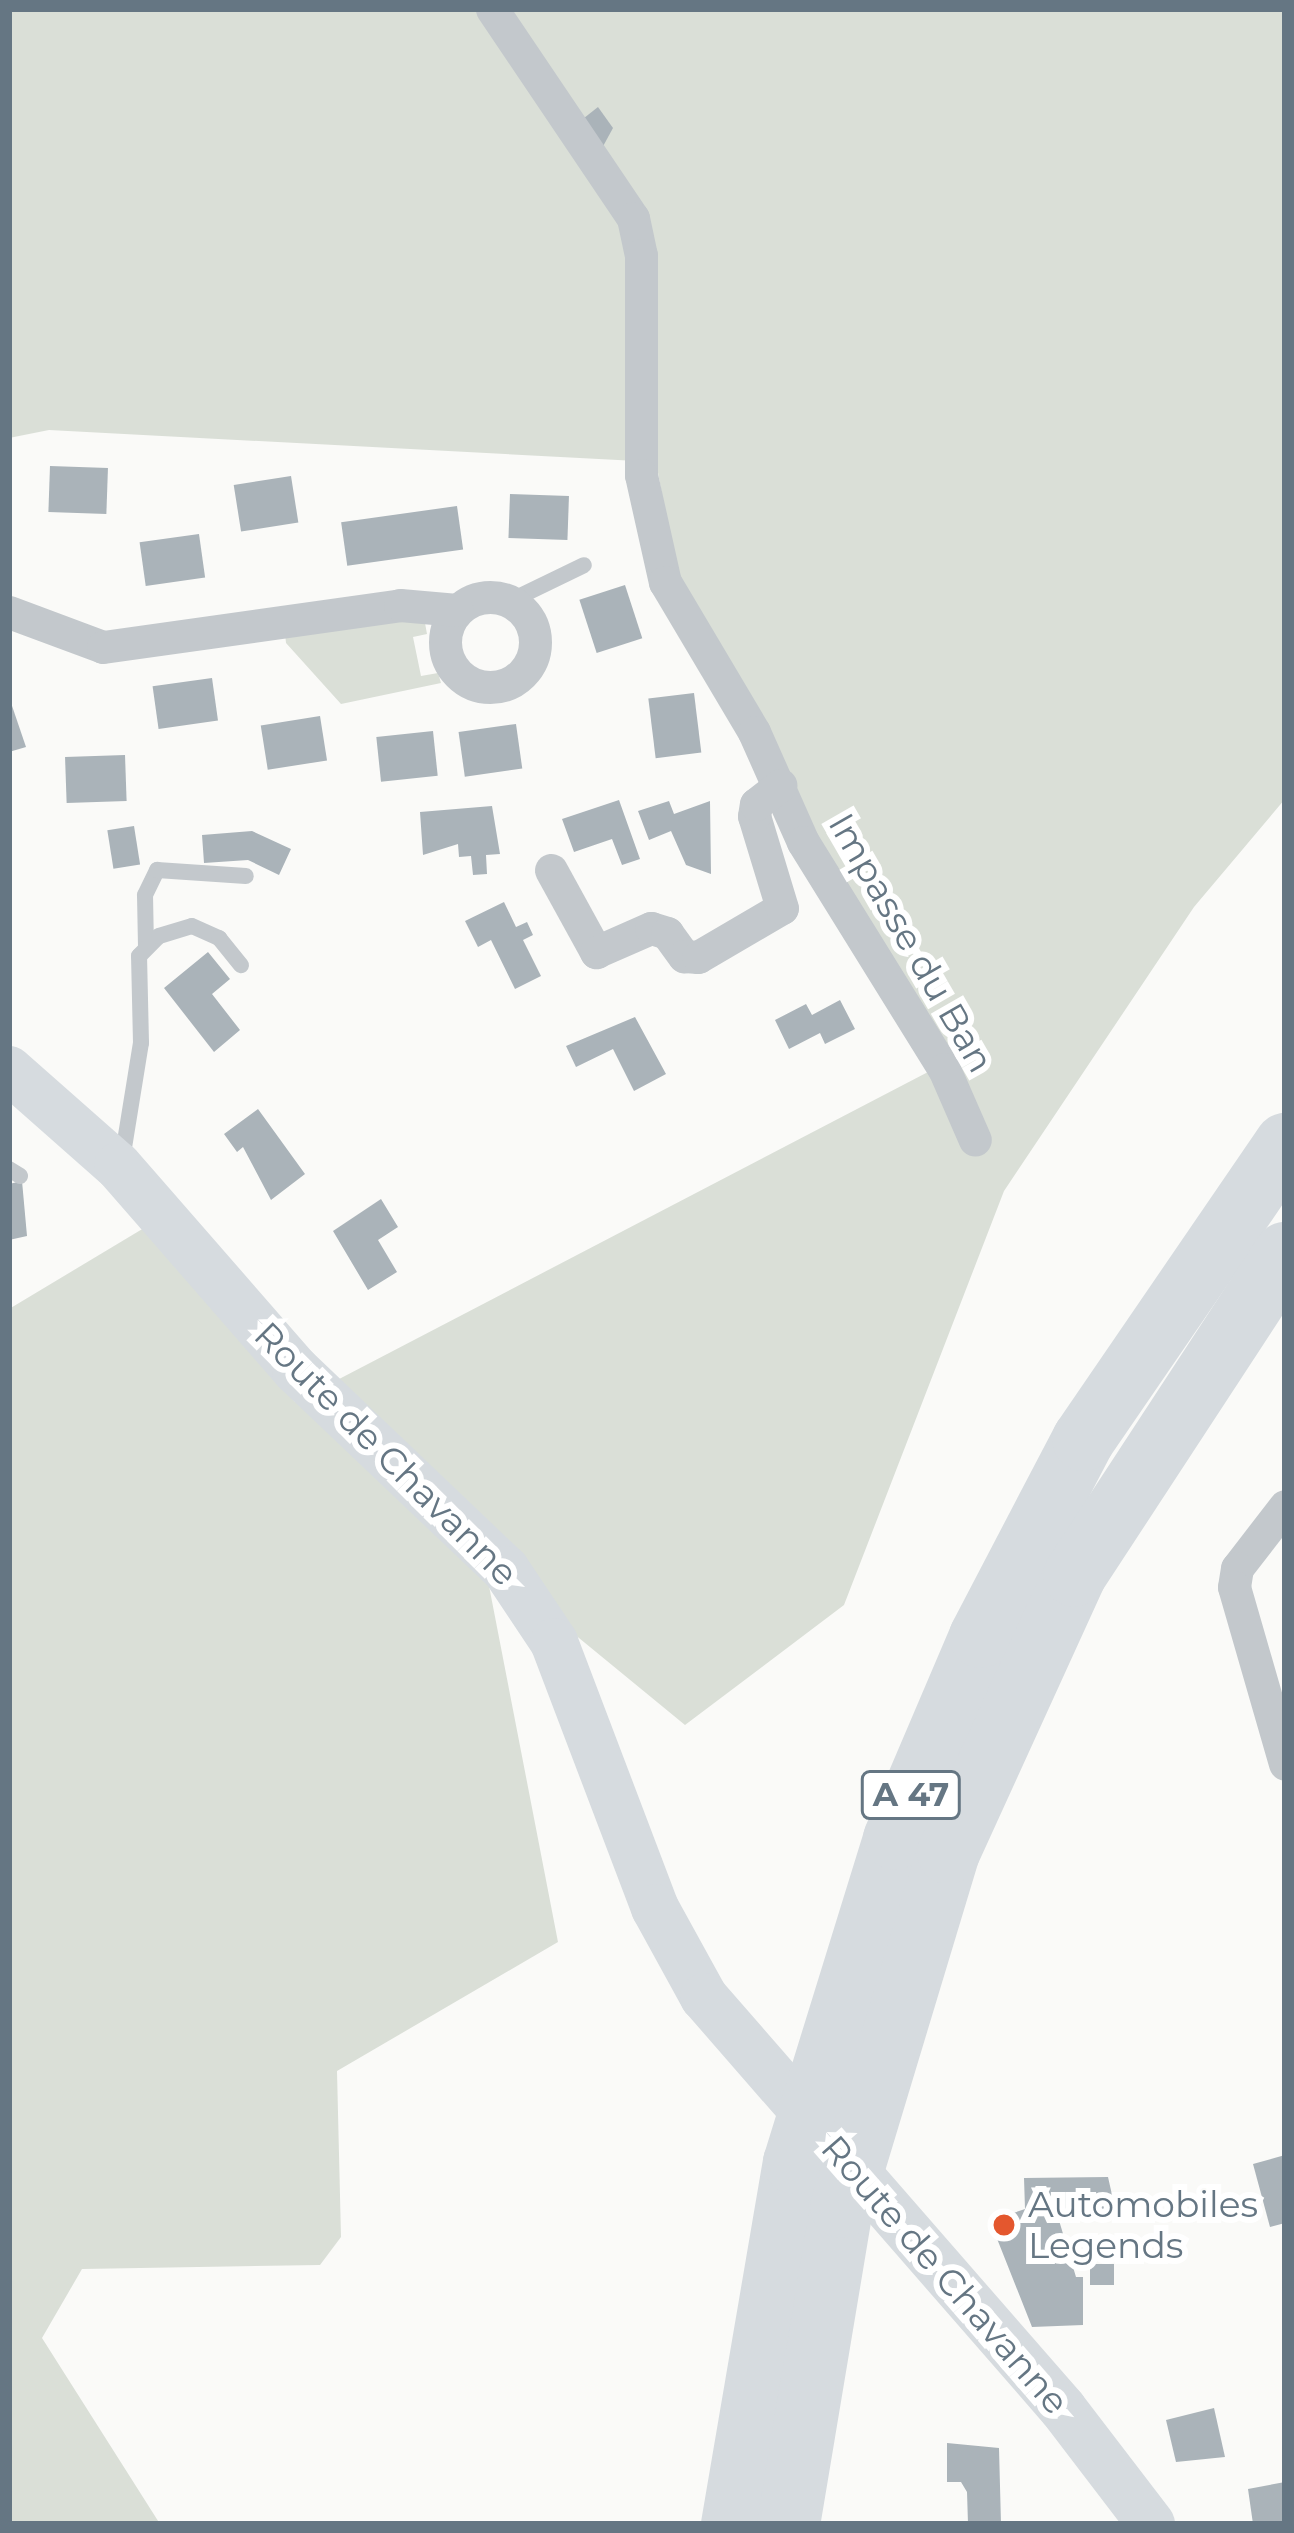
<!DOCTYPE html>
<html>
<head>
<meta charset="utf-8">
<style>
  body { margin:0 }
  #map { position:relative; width:1294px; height:2533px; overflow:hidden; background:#fafaf8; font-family:Montserrat,sans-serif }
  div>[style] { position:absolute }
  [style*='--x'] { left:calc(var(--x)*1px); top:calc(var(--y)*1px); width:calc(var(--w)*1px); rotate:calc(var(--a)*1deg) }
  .green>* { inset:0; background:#dadfd7 }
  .building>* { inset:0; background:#aab3b9; transform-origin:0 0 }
  .service>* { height:16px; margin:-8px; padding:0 8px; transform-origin:8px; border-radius:8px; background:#c3c8cc }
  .minor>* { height:33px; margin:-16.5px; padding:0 16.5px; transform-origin:16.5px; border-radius:16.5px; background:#c3c8cc }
  .minor>.ring { margin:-16.5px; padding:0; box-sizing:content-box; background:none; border:33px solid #c3c8cc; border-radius:50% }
  .secondary>* { height:48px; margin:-24px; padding:0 24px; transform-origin:24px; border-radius:24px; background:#d6dbdf }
  .motorway>* { height:63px; margin:-31.5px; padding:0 31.5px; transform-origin:31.5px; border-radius:31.5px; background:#d6dbdf }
  .dots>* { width:33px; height:33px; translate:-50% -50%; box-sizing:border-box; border:6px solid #fff; border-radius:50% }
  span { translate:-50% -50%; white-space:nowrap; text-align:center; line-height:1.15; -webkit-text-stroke:12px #fff; paint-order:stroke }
  .shield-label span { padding:3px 9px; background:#fff; border:3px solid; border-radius:9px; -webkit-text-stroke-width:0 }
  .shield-label { font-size:33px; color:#657683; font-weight:700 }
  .street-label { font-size:36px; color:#657683 }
  .poi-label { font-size:36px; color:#657683 }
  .left { translate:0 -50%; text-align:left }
  .frame { position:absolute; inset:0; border:12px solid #657683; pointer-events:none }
</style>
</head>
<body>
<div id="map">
  <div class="green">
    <i style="clip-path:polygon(9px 9px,1285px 9px,1285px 799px,1194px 907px,1004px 1191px,844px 1605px,685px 1725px,484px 1560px,558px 1942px,337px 2071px,341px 2237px,320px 2265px,82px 2269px,42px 2338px,160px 2524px,9px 2524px,9px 1309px,149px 1225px,295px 1402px,928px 1072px,681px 597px,656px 462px,49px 430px,9px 438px)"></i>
    <i style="clip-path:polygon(403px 616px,425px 623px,427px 634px,413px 637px,421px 676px,438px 673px,441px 683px,341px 704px,286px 643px,285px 633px)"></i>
  </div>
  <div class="building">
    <i style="clip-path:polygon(598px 107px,613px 128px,601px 150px,579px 122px)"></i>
    <i style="left:50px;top:466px;width:58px;height:46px;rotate:2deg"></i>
    <i style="left:291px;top:476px;width:47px;height:58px;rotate:81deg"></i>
    <i style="left:510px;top:494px;width:59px;height:44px;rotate:2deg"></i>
    <i style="left:457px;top:506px;width:44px;height:117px;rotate:82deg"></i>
    <i style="left:199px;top:534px;width:44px;height:60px;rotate:82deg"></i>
    <i style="left:625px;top:585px;width:56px;height:48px;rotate:72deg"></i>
    <i style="left:212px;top:678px;width:43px;height:60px;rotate:82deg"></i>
    <i style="left:694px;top:693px;width:60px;height:46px;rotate:83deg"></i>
    <i style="clip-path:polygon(9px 697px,26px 747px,9px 752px)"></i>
    <i style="left:320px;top:716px;width:45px;height:60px;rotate:81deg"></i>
    <i style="left:516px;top:724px;width:45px;height:58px;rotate:82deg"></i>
    <i style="left:433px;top:731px;width:45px;height:57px;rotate:84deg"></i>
    <i style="left:125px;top:755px;width:46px;height:60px;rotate:88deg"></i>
    <i style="clip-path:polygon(619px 800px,640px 859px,622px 865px,612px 839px,574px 852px,562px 819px)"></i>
    <i style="clip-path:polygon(669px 801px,674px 814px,710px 801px,711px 874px,686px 865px,671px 831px,649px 840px,638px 811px)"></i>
    <i style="clip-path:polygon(492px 806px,500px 854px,486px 855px,487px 874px,473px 875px,471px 856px,459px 857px,458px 844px,423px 855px,420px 812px)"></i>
    <i style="left:134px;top:826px;width:39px;height:27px;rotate:81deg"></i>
    <i style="clip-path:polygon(252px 831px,291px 849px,279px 875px,248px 860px,204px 863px,202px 835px)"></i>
    <i style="clip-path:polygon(504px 902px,516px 927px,527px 922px,533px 935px,523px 940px,541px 976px,515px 989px,491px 940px,478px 947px,465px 921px)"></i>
    <i style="clip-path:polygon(208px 952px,230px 979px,212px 994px,240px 1030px,214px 1052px,164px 988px)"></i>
    <i style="clip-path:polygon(840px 1000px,855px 1029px,825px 1044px,820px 1033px,789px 1049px,775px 1020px,806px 1004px,812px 1015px)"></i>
    <i style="clip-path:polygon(635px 1017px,666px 1074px,634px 1091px,613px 1049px,576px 1067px,566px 1046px)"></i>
    <i style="clip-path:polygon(258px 1109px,305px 1174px,271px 1200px,243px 1147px,237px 1152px,224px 1134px)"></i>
    <i style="clip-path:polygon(22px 1181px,27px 1236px,9px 1240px,9px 1184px)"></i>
    <i style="clip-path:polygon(381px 1199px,398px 1227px,378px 1240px,397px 1272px,368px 1290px,333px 1231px)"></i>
    <i style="clip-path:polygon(1285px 2155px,1285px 2223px,1270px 2227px,1253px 2164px)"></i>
    <i style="clip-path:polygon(1108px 2177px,1117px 2217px,1058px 2217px,1076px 2277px,1083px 2277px,1083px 2325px,1032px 2327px,990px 2221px,1025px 2209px,1024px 2178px)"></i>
    <i style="left:1090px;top:2264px;width:24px;height:21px"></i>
    <i style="clip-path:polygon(1214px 2408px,1225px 2457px,1176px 2462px,1166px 2420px)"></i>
    <i style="clip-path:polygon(947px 2443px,999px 2448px,1001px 2524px,968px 2524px,967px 2492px,961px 2482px,947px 2482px)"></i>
    <i style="clip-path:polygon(1285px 2482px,1285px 2524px,1253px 2524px,1248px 2489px)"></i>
  </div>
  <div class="service">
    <i style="--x:510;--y:601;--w:82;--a:-25.9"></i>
    <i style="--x:146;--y:947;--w:52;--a:-91.1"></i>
    <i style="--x:145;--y:895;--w:28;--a:-64"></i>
    <i style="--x:157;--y:870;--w:89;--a:3.9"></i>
    <i style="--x:122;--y:1160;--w:119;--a:-80.8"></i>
    <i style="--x:141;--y:1043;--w:87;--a:-91.3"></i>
    <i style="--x:139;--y:956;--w:28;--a:-45"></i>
    <i style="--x:159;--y:936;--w:34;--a:-17"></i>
    <i style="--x:192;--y:926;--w:30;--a:24"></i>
    <i style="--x:219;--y:938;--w:35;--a:51"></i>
    <i style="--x:9;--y:1169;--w:13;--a:32"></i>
  </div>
  <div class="minor">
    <i style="--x:492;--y:9;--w:252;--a:56"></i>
    <i style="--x:633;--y:218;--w:38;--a:78"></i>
    <i style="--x:641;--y:255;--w:220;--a:90"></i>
    <i style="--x:641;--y:475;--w:110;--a:77.4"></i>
    <i style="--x:665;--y:582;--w:174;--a:59.3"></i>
    <i style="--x:754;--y:732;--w:120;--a:66"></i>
    <i style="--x:803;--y:842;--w:267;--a:58.2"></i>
    <i style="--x:944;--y:1069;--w:77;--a:66.4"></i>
    <i class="ring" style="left:445px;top:597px;width:57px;height:57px"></i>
    <i style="--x:9;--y:612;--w:100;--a:20.4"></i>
    <i style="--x:103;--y:647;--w:300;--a:-8"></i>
    <i style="--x:400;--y:605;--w:57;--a:5"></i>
    <i style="--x:551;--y:870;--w:94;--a:61.2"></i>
    <i style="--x:596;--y:952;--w:60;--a:-23.6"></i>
    <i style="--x:651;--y:928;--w:17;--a:17"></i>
    <i style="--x:667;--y:933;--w:29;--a:54"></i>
    <i style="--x:684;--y:956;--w:14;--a:4"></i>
    <i style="--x:698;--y:957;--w:97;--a:-30.3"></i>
    <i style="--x:782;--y:908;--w:96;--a:-106.9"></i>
    <i style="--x:754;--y:816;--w:12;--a:-81"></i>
    <i style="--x:756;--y:804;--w:31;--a:-38"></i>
    <i style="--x:1285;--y:1506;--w:78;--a:127.7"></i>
    <i style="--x:1237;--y:1568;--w:19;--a:99"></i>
    <i style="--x:1234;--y:1587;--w:184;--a:73.9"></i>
  </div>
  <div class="secondary">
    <i style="--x:9;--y:1070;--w:145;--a:41.4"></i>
    <i style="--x:118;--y:1166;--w:271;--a:48.9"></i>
    <i style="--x:296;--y:1370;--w:290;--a:43.6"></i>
    <i style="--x:506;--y:1570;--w:87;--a:56.3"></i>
    <i style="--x:554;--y:1642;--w:285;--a:69.2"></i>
    <i style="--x:655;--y:1908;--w:102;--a:61.2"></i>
    <i style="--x:704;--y:1997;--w:546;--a:48.93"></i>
    <i style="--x:1063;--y:2409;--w:145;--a:52.6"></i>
  </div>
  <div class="motorway">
    <i style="--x:732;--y:2524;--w:367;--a:-80.3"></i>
    <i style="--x:794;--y:2162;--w:339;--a:-72.8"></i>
    <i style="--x:894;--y:1838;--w:220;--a:-66.9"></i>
    <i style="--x:980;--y:1636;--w:222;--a:-62.4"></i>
    <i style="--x:1083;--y:1439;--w:358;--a:-55.6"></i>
    <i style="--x:788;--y:2524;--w:322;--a:-80.5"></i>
    <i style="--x:841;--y:2206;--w:370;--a:-73.2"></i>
    <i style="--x:948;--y:1852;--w:304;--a:-65.5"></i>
    <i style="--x:1074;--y:1575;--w:385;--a:-56.8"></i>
  </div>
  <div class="dots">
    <i style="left:1004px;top:2225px;background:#e4572e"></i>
  </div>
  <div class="shield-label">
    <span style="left:911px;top:1795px">A 47</span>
  </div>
  <div class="street-label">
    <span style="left:911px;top:943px;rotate:60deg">Impasse du Ban</span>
    <span style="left:386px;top:1454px;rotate:45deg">Route de Chavanne</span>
    <span style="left:945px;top:2275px;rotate:49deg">Route de Chavanne</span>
  </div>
  <div class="poi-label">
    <span class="left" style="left:1028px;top:2225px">Automobiles<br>Legends</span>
  </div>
  <div class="frame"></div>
</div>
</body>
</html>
